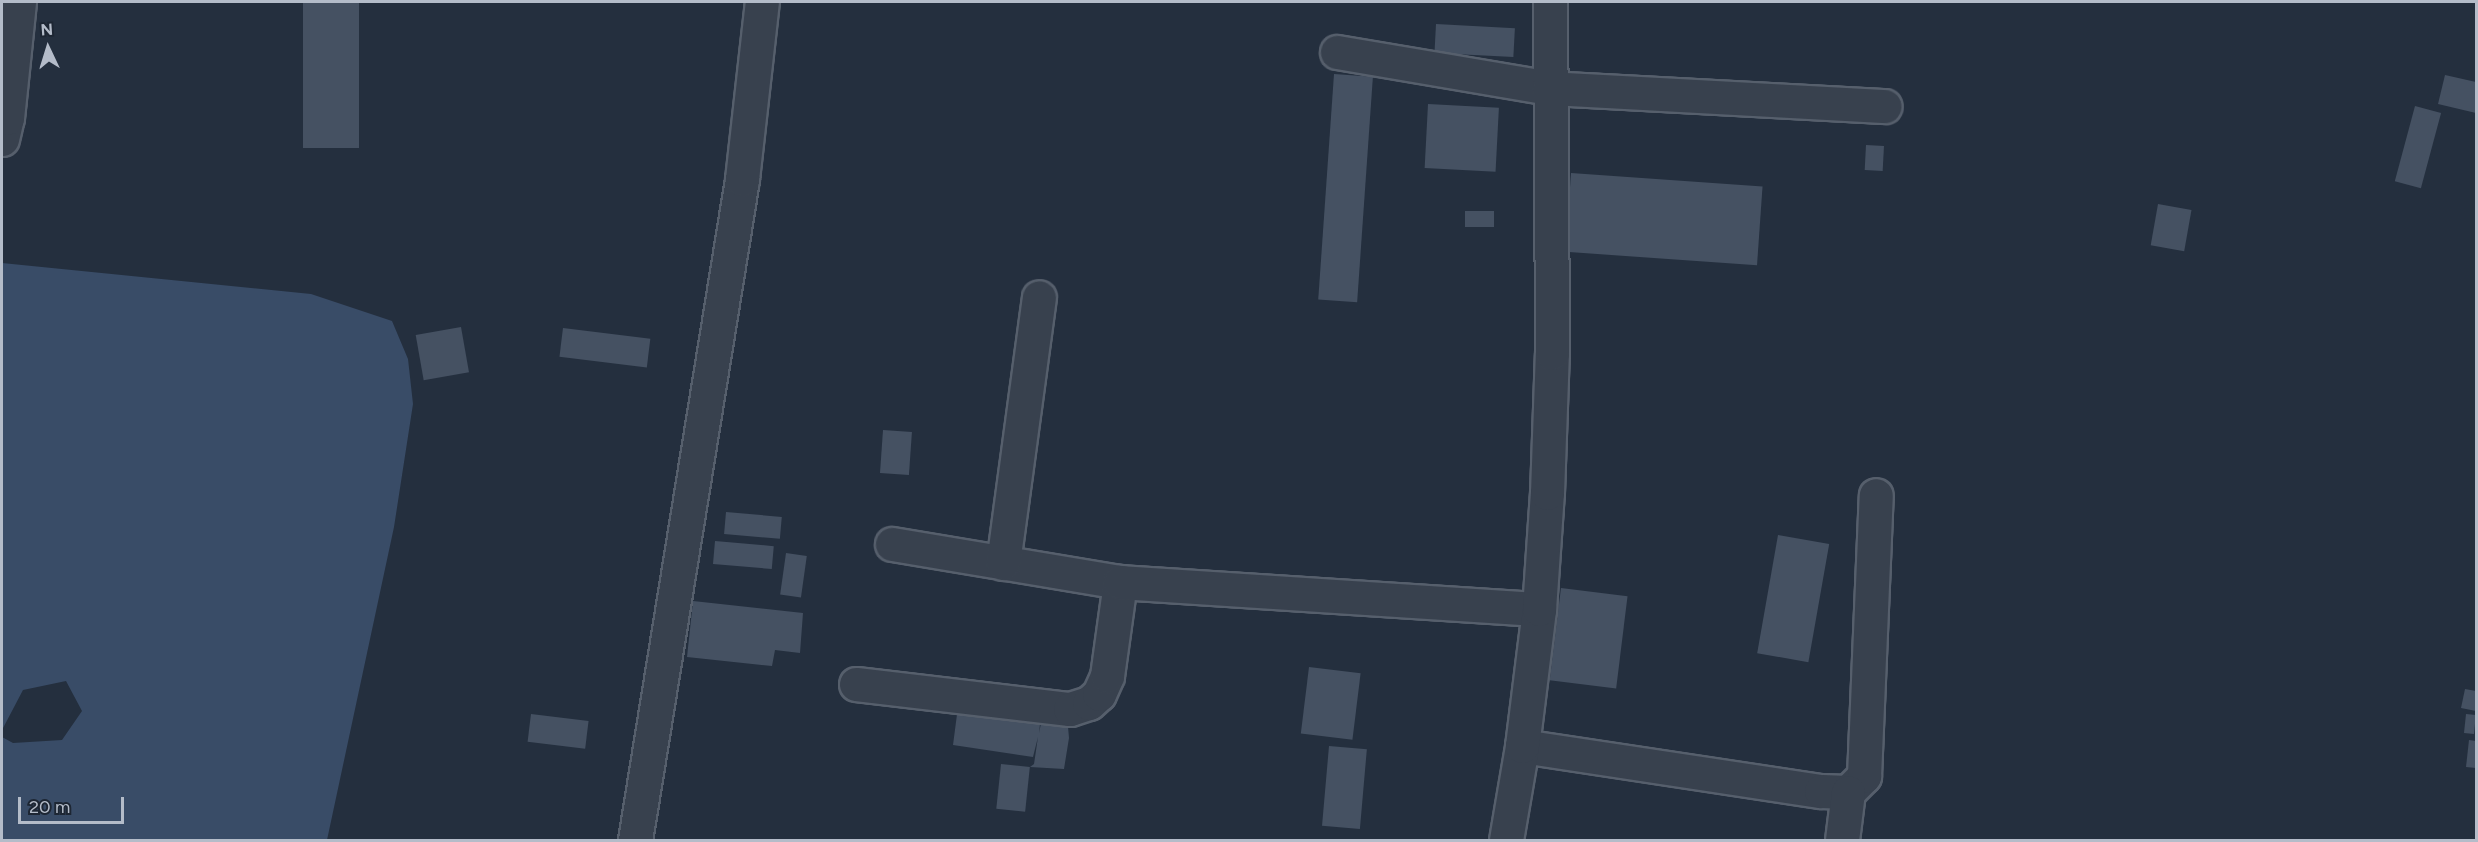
<!DOCTYPE html>
<html>
<head>
<meta charset="utf-8">
<style>
  body { margin:0 }
  #map { position:relative; width:2478px; height:842px; overflow:hidden; background:#242f3e; font-family:Figtree,sans-serif }
  div>[style] { position:absolute }
  [style*='--x'] { left:calc(var(--x)*1px); top:calc(var(--y)*1px); width:calc(var(--w)*1px); rotate:calc(var(--a)*1deg) }
  .water>* { inset:0; background:#394c67 }
  .building>* { inset:0; background:#455162; transform-origin:0 0 }
  .roads { filter:drop-shadow(2px 0 #565f6c) drop-shadow(-2px 0 #565f6c) drop-shadow(0 2px #565f6c) drop-shadow(0 -2px #565f6c) }
  .minor>* { height:33px; margin:-16.5px; padding:0 16.5px; transform-origin:16.5px; border-radius:16.5px; background:#38414e }
  span { translate:-50% -50%; white-space:nowrap; text-align:center; line-height:1.15; -webkit-text-stroke:4.5px #1d2633; paint-order:stroke }
  .frame { position:absolute; inset:0; border:3px solid #b4bcc9; pointer-events:none }
  .north { position:absolute; left:18px; top:18px; width:60px; height:60px; -webkit-text-stroke:4px #1d2633; paint-order:stroke; rotate:356deg; font-size:16px; font-weight:700; line-height:24px; text-align:center; color:#b4bcc9 }
  .north::after { content:''; display:block; margin:auto; width:21px; height:27px; background:#b4bcc9; clip-path:polygon(50% 0,100% 100%,50% 72%,0 100%) }
  .scale { position:absolute; left:18px; top:797px; width:106px; height:27px; box-sizing:border-box; border:3px solid #b4bcc9; border-top:0; padding-left:8px; font-size:18px; line-height:21px; white-space:nowrap; color:#b4bcc9; -webkit-text-stroke:4px #1d2633; paint-order:stroke }
</style>
</head>
<body>
<div id="map">
  <div class="water">
    <i style="clip-path:polygon(2px 263px,311px 294px,392px 321px,408px 359px,413px 404px,394px 527px,327px 840px,2px 840px,2px 737px,13px 743px,62px 740px,82px 711px,66px 681px,23px 690px,2px 730px)"></i>
  </div>
  <div class="building">
    <i style="left:303px;top:2px;width:56px;height:146px"></i>
    <i style="left:1436px;top:24px;width:79px;height:29px;rotate:3deg"></i>
    <i style="left:1334px;top:74px;width:39px;height:226px;rotate:4deg"></i>
    <i style="clip-path:polygon(2445px 75px,2476px 82px,2476px 113px,2438px 104px)"></i>
    <i style="left:1428px;top:104px;width:71px;height:64px;rotate:3deg"></i>
    <i style="left:2415px;top:106px;width:27px;height:78px;rotate:15deg"></i>
    <i style="left:1866px;top:145px;width:18px;height:25px;rotate:3deg"></i>
    <i style="left:1571px;top:173px;width:192px;height:79px;rotate:4deg"></i>
    <i style="left:2158px;top:204px;width:34px;height:42px;rotate:10deg"></i>
    <i style="left:1465px;top:211px;width:29px;height:16px"></i>
    <i style="left:461px;top:327px;width:46px;height:46px;rotate:80deg"></i>
    <i style="left:563px;top:328px;width:88px;height:29px;rotate:7deg"></i>
    <i style="left:883px;top:430px;width:29px;height:43px;rotate:4deg"></i>
    <i style="left:726px;top:512px;width:56px;height:22px;rotate:5deg"></i>
    <i style="left:1778px;top:535px;width:52px;height:120px;rotate:10deg"></i>
    <i style="left:715px;top:541px;width:59px;height:23px;rotate:5deg"></i>
    <i style="left:786px;top:553px;width:21px;height:42px;rotate:8deg"></i>
    <i style="left:1561px;top:588px;width:67px;height:93px;rotate:7deg"></i>
    <i style="clip-path:polygon(693px 601px,803px 613px,800px 653px,775px 650px,772px 666px,687px 657px)"></i>
    <i style="left:1309px;top:667px;width:52px;height:67px;rotate:7deg"></i>
    <i style="clip-path:polygon(2465px 689px,2476px 691px,2476px 711px,2461px 708px)"></i>
    <i style="clip-path:polygon(959px 699px,1010px 718px,1040px 724px,1039px 733px,1044px 709px,1067px 715px,1069px 738px,1064px 769px,1030px 767px,1034px 764px,1038px 737px,1033px 757px,953px 745px)"></i>
    <i style="left:531px;top:714px;width:58px;height:28px;rotate:7deg"></i>
    <i style="left:2466px;top:714px;width:10px;height:19px;rotate:6deg"></i>
    <i style="clip-path:polygon(2469px 740px,2476px 741px,2476px 768px,2466px 767px)"></i>
    <i style="left:1329px;top:746px;width:38px;height:80px;rotate:5deg"></i>
    <i style="left:1001px;top:764px;width:29px;height:45px;rotate:6deg"></i>
  </div>
  <div class="roads">
    <div class="minor">
      <i style="--x:1337;--y:52;--w:215;--a:9.6"></i>
      <i style="--x:1549;--y:88;--w:336;--a:3.1"></i>
      <i style="--x:2;--y:139;--w:22;--a:-77"></i>
      <i style="--x:7;--y:118;--w:117;--a:-84.1"></i>
      <i style="--x:892;--y:544;--w:231;--a:9.5"></i>
      <i style="--x:1003;--y:563;--w:268;--a:-82.3"></i>
      <i style="--x:856;--y:684;--w:215;--a:6.7"></i>
      <i style="--x:1070;--y:709;--w:20;--a:-18"></i>
      <i style="--x:1089;--y:703;--w:13;--a:-42"></i>
      <i style="--x:1099;--y:694;--w:20;--a:-66"></i>
      <i style="--x:1107;--y:676;--w:95;--a:-82.1"></i>
      <i style="--x:1120;--y:582;--w:420;--a:3.7"></i>
      <i style="--x:1522;--y:746;--w:302;--a:8.6"></i>
      <i style="--x:1821;--y:791;--w:27;--a:2"></i>
      <i style="--x:1848;--y:792;--w:23;--a:-45"></i>
      <i style="--x:1864;--y:776;--w:281;--a:-87.6"></i>
      <i style="--x:635;--y:840;--w:670;--a:-80.8"></i>
      <i style="--x:742;--y:179;--w:178;--a:-83.6"></i>
      <i style="--x:1506;--y:840;--w:95;--a:-80.3"></i>
      <i style="--x:1522;--y:746;--w:138;--a:-82.9"></i>
      <i style="--x:1539;--y:609;--w:116;--a:-86.1"></i>
      <i style="--x:1547;--y:493;--w:140;--a:-88"></i>
      <i style="--x:1552;--y:353;--w:351;--a:-90.3"></i>
      <i style="--x:1842;--y:840;--w:48;--a:-82.9"></i>
    </div>
  </div>
  <div class="frame"></div>
  <div class="north">N</div>
  <div class="scale">20 m</div>
</div>
</body>
</html>
